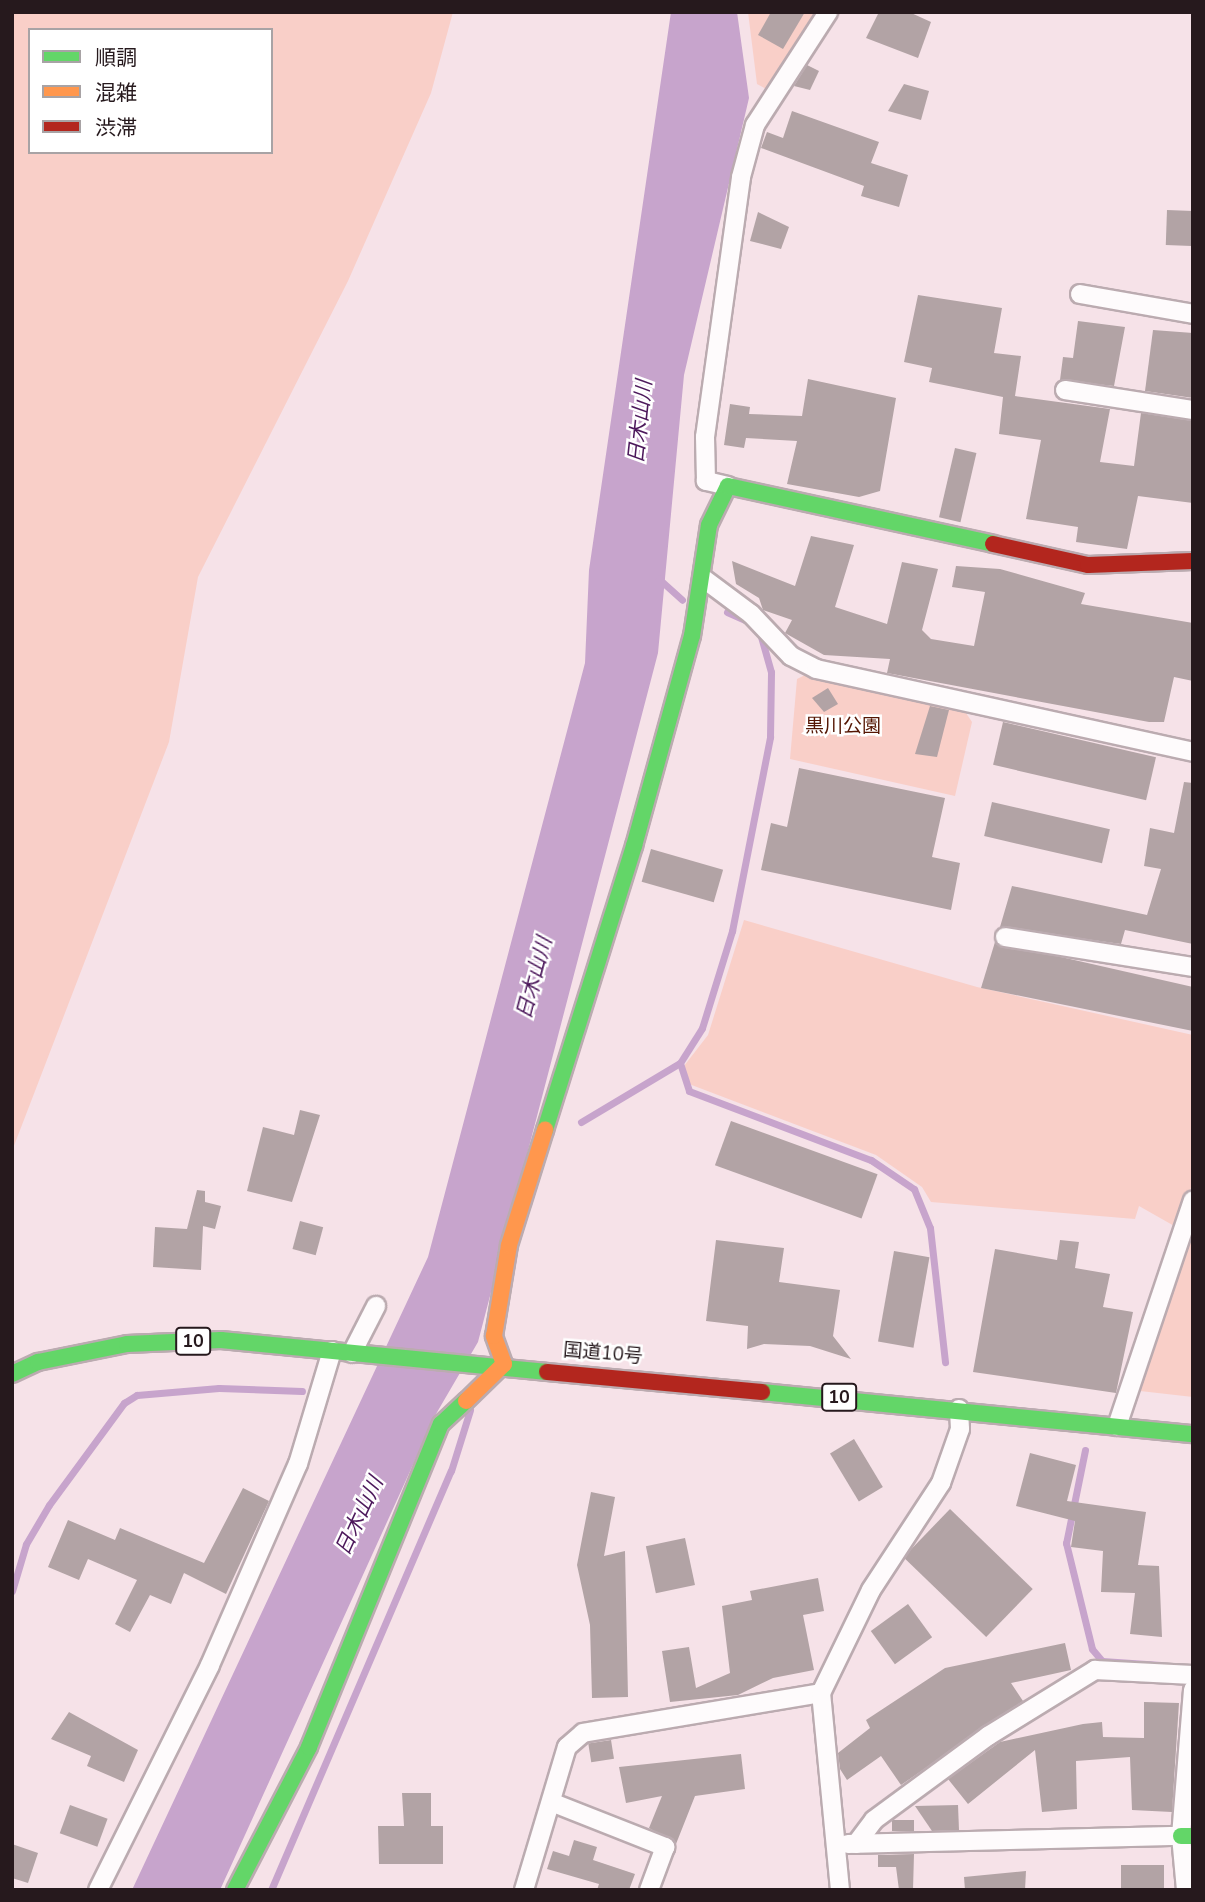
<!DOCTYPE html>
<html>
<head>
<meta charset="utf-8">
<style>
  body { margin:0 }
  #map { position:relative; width:1205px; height:1902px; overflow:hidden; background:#f6e2e8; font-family:"Nunito Sans","Noto Sans JP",sans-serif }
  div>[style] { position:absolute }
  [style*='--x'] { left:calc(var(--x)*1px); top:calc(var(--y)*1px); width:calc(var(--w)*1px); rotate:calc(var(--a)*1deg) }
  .green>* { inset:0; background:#f9cfc8 }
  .water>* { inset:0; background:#c7a4cc }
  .stream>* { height:7px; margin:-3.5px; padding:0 3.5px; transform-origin:3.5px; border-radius:3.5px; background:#c7a4cc }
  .building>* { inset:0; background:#b2a3a5; transform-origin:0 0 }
  .roads { filter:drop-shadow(2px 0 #bbabb0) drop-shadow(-2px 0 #bbabb0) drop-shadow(0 2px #bbabb0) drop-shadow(0 -2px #bbabb0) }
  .street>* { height:18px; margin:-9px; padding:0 9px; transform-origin:9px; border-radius:9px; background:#fefbfc }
  .fast>* { height:16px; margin:-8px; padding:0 8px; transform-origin:8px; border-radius:8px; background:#63d668 }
  .slow>* { height:16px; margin:-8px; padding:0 8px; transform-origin:8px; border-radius:8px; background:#ff974d }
  .jam>* { height:16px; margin:-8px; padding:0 8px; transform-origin:8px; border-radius:8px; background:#b3261e }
  span { translate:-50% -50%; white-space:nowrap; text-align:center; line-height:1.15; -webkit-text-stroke:5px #fff; paint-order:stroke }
  .shield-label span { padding:2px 5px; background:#fff; border:2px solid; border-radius:5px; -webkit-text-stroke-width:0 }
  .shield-label { font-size:18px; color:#26191d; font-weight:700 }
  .park-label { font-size:19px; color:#551603 }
  .street-label { font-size:19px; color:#26191d }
  .water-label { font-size:21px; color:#4c185b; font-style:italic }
  .frame { position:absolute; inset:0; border:14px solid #26191d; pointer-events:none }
  .legend { position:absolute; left:28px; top:28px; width:245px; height:126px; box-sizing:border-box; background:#fff; border:2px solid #a8a3a5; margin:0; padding:9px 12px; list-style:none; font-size:21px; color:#26191d }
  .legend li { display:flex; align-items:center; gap:14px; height:35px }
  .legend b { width:35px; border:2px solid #a8a3a5 }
</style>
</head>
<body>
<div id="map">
  <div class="green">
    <i style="clip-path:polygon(evenodd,12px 12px,453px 12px,431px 93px,348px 281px,198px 577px,169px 742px,12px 1151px,12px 12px,30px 30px,271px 30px,271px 152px,30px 152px,30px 30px)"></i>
    <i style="clip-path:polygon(748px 12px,816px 12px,770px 91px,757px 84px)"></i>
    <i style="clip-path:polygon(809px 673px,966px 713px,972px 722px,955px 796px,790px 759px,797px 679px)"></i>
    <i style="clip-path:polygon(744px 920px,977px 987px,1193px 1035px,1193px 1182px,1176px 1227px,1139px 1206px,1135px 1219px,931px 1202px,922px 1187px,876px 1155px,689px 1084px,684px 1066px,708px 1035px)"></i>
    <i style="clip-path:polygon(1193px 1228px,1193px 1397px,1140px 1391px)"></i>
  </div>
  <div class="water">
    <i style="clip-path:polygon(671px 12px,737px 12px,749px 98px,684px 375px,658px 653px,478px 1342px,436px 1414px,220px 1890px,132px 1890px,428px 1257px,585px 663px,589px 570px)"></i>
  </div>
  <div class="stream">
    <i style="--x:659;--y:579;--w:31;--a:42"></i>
    <i style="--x:727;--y:612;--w:24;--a:24"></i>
    <i style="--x:680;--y:1063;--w:29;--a:72"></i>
    <i style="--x:689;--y:1091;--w:195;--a:20.8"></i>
    <i style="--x:871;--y:1160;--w:52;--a:34"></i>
    <i style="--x:914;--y:1189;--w:42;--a:67.7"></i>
    <i style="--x:930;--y:1228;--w:135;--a:83.6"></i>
    <i style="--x:581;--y:1122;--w:115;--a:-30.8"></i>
    <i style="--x:680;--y:1063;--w:41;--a:-57.8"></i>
    <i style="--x:702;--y:1028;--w:102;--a:-72.8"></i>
    <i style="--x:732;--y:931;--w:198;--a:-78.9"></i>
    <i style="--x:770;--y:737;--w:65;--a:-89.1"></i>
    <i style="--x:771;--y:672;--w:41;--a:-105.8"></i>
    <i style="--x:1085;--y:1450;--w:95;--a:101.5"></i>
    <i style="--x:1066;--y:1543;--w:109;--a:76.2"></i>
    <i style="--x:1092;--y:1649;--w:16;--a:50"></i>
    <i style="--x:1102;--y:1661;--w:59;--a:3.9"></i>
    <i style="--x:12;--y:1591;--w:49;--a:-73.4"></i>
    <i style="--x:26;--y:1544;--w:45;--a:-59.5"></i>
    <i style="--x:49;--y:1505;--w:127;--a:-53.7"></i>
    <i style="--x:124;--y:1403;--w:15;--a:-32"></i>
    <i style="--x:137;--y:1395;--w:82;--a:-4.9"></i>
    <i style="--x:219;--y:1388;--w:83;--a:2.1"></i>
    <i style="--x:271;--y:1890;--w:456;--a:-66.8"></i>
    <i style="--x:451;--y:1471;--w:64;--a:-72.7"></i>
  </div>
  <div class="building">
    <i style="clip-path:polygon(771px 12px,805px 12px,783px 49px,758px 35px)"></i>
    <i style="clip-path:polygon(879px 12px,909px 12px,931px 22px,918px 58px,866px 38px)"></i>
    <i style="clip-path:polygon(807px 65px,819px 71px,810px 90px,794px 86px)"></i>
    <i style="clip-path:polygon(904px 84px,929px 91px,921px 120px,888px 111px)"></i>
    <i style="clip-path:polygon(792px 111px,879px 142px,871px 163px,908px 175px,899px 207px,861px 196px,864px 186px,761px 148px,767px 132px,783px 138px)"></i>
    <i style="left:1167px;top:210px;width:26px;height:35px;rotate:2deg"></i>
    <i style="clip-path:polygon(758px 212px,789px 227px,781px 249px,750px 241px)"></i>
    <i style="clip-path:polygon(918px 295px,1002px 308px,994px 353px,1021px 356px,1015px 396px,1110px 409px,1100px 462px,1134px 466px,1141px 413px,1193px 421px,1193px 503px,1138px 496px,1127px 549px,1076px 542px,1078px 527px,1026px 519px,1041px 440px,999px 434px,1003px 397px,929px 382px,932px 368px,904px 362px)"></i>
    <i style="clip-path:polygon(1078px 321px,1125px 327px,1114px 386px,1060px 380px,1063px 357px,1073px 358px)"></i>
    <i style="clip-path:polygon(1153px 330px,1193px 333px,1193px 398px,1145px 391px)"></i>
    <i style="clip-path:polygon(808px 379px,896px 398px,880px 491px,859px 497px,787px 484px,797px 441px,746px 438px,744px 448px,724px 445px,730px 404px,750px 407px,749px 414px,802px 416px)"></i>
    <i style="left:955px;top:448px;width:22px;height:71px;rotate:13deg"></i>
    <i style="clip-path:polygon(811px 536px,854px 545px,835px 607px,887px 624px,902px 562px,938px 569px,922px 630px,931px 639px,974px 646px,985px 592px,952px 587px,956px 566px,1000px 569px,1085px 593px,1081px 604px,1193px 623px,1193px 681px,1174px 677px,1164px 722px,1149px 722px,887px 673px,890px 659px,824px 655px,785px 633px,792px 620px,763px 610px,759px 598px,736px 584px,732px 561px,795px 586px)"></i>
    <i style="clip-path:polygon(828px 688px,838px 704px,824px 712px,812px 698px)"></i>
    <i style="clip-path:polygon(930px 706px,949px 710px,937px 757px,915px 754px)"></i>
    <i style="left:1003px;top:722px;width:157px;height:44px;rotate:13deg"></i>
    <i style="clip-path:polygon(799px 768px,945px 798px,932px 857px,960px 863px,951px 910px,761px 870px,771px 823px,787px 827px)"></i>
    <i style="clip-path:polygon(1184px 782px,1193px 783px,1193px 944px,1125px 930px,1121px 944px,1000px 927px,1012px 886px,1147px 915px,1161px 869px,1144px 866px,1150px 828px,1174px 833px)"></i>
    <i style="left:992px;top:802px;width:121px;height:35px;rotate:13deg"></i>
    <i style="left:651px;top:849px;width:75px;height:34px;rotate:16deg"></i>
    <i style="clip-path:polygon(995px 942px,1193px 987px,1193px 1031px,981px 988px)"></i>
    <i style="clip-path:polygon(300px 1110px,320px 1115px,292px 1202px,247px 1191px,263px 1127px,294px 1135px)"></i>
    <i style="left:731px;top:1121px;width:156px;height:47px;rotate:20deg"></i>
    <i style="clip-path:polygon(197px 1190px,205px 1191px,205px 1202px,221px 1206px,215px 1229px,203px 1226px,201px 1270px,153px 1267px,155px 1227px,187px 1229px)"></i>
    <i style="left:300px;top:1221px;width:24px;height:29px;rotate:15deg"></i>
    <i style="clip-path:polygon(716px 1240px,784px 1248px,779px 1282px,840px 1290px,833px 1336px,851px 1359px,810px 1346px,764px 1344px,747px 1349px,748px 1326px,706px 1321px)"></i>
    <i style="clip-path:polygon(1060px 1240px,1079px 1242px,1075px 1268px,1110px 1274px,1103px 1307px,1133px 1312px,1116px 1393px,973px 1372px,995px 1249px,1057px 1260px)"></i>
    <i style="left:894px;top:1251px;width:36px;height:92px;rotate:10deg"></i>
    <i style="left:854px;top:1439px;width:56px;height:28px;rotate:59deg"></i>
    <i style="clip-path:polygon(1030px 1453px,1076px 1465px,1067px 1501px,1146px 1512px,1138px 1565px,1159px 1566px,1162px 1637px,1130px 1634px,1135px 1593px,1101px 1592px,1103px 1551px,1071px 1547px,1075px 1521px,1016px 1506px)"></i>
    <i style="clip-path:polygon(243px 1488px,269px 1501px,226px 1594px,184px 1573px,171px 1604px,150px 1595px,130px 1632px,115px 1624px,137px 1580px,88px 1559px,79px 1580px,48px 1567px,68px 1520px,115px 1540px,120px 1528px,204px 1563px)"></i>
    <i style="clip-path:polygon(591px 1492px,615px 1497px,604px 1556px,625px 1551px,628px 1697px,592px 1698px,590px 1625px,577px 1565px)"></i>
    <i style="left:950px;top:1509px;width:115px;height:67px;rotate:44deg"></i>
    <i style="left:685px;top:1538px;width:48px;height:40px;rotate:78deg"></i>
    <i style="clip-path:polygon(818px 1578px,824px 1611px,803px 1615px,814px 1670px,773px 1678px,738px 1695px,670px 1702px,662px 1651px,689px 1647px,696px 1688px,730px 1673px,722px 1606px,752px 1600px,750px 1591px)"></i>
    <i style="left:908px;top:1604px;width:41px;height:46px;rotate:54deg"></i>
    <i style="clip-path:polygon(1065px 1643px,1071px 1670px,1011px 1683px,1023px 1701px,901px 1785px,881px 1756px,847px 1780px,840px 1769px,838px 1753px,870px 1728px,866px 1720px,945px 1668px)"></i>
    <i style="clip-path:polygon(1144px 1702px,1179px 1703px,1172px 1812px,1132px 1810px,1130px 1757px,1076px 1761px,1077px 1809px,1042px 1812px,1035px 1750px,968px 1804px,948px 1779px,1000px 1742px,1083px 1724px,1102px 1722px,1103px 1737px,1144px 1738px)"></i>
    <i style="clip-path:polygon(69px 1712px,138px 1750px,124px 1782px,87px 1766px,91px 1756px,51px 1739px)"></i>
    <i style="left:611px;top:1740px;width:19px;height:23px;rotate:81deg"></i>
    <i style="clip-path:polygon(741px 1754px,745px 1789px,695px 1796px,676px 1844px,649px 1828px,662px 1796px,626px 1803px,619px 1767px)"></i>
    <i style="clip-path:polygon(402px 1793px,431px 1793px,431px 1826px,443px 1826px,443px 1864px,379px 1864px,378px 1826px,404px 1826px)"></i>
    <i style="left:70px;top:1805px;width:40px;height:30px;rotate:20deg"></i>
    <i style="clip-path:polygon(958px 1805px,959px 1830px,932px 1831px,915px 1806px)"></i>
    <i style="left:914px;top:1820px;width:11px;height:22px;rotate:90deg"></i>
    <i style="clip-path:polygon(574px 1840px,597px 1847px,593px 1860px,635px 1874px,629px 1890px,597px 1890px,599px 1884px,547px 1869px,553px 1851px,569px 1856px)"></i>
    <i style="clip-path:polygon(12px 1844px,38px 1853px,28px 1883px,12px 1878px)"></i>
    <i style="clip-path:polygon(914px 1854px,913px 1890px,899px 1890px,896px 1867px,878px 1867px,878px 1855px)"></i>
    <i style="left:1164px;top:1865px;width:25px;height:43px;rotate:90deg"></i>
    <i style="clip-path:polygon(1026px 1871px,1025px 1890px,965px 1890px,964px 1877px)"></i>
  </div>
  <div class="roads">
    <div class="street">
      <i style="--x:1080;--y:294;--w:115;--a:10"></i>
      <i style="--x:1065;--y:390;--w:130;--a:8.9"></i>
      <i style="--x:728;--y:486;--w:23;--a:-167"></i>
      <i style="--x:706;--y:481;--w:44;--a:-91.3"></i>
      <i style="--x:705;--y:437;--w:262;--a:-82.1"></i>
      <i style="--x:741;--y:177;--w:54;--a:-74.9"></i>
      <i style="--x:755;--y:125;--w:135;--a:-57.1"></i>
      <i style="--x:704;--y:579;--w:59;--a:36.7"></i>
      <i style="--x:751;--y:614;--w:58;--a:46.4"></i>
      <i style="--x:791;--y:656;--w:28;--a:27"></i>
      <i style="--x:816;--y:669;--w:386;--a:12.4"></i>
      <i style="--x:1005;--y:937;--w:190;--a:9.1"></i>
      <i style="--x:352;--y:1353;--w:53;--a:-62.9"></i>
      <i style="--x:1117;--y:1426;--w:238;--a:-71.4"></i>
      <i style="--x:551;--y:1802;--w:123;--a:21.5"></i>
      <i style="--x:665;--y:1847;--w:46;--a:110.4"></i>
      <i style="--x:848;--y:1844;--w:333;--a:-1.4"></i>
      <i style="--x:856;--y:1844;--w:30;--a:-53"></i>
      <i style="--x:874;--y:1820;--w:142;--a:-36.4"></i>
      <i style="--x:988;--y:1736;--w:126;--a:-31.7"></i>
      <i style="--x:1095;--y:1670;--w:98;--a:2.9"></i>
      <i style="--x:98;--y:1890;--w:251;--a:-63.5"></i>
      <i style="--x:210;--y:1665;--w:219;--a:-66.4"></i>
      <i style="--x:298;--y:1464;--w:118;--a:-73.3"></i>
      <i style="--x:524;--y:1890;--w:149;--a:-73.3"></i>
      <i style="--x:567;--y:1747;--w:21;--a:-41"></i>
      <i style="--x:583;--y:1733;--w:241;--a:-9.5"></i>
      <i style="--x:840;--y:1890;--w:198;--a:-95.5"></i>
      <i style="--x:821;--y:1693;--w:114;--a:-64.1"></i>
      <i style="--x:871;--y:1590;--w:128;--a:-56.8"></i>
      <i style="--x:941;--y:1483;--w:57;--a:-70.6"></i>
      <i style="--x:960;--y:1429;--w:20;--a:-93"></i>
      <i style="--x:1186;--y:1890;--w:54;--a:-95.3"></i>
      <i style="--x:1181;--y:1836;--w:147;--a:-85.3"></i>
    </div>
    <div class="fast">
      <i style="--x:545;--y:1130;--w:298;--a:-72.6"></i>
      <i style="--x:634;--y:846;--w:218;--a:-74.6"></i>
      <i style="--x:692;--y:636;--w:112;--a:-81.3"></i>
      <i style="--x:709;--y:525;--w:43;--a:-64"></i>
      <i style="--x:728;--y:486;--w:271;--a:12.3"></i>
      <i style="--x:12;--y:1374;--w:29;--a:-25"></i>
      <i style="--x:38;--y:1362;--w:91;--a:-11.4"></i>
      <i style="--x:127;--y:1344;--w:94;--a:-2.4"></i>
      <i style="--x:221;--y:1340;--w:328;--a:5.6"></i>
      <i style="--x:762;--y:1392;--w:433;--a:5.6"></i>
      <i style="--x:1181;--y:1836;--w:12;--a:0"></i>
      <i style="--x:235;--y:1890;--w:161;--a:-62.6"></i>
      <i style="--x:309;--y:1747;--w:349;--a:-67.8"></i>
      <i style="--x:441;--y:1424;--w:34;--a:-43"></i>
    </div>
    <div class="slow">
      <i style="--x:466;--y:1401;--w:53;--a:-44.2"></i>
      <i style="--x:504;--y:1364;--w:30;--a:-110"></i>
      <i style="--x:494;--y:1336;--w:92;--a:-80.6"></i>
      <i style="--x:509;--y:1245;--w:121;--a:-72.6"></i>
    </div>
    <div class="jam">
      <i style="--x:993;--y:544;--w:97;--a:12.5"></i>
      <i style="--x:1088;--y:565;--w:105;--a:-2.2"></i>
      <i style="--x:547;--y:1372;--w:216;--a:5.3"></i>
    </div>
  </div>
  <div class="shield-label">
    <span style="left:193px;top:1341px">10</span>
    <span style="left:839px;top:1397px">10</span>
  </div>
  <div class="park-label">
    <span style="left:843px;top:727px">黒川公園</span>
  </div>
  <div class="street-label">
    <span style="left:603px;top:1354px;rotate:5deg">国道10号</span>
  </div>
  <div class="water-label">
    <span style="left:640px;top:422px;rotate:-84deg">日木山川</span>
    <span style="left:534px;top:978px;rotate:-75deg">日木山川</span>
    <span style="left:359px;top:1516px;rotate:-65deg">日木山川</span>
  </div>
  <div class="frame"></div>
  <ul class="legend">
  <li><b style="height:9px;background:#63d668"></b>順調</li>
  <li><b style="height:9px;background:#ff974d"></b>混雑</li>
  <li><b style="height:9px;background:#b3261e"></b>渋滞</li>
  </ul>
</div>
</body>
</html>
